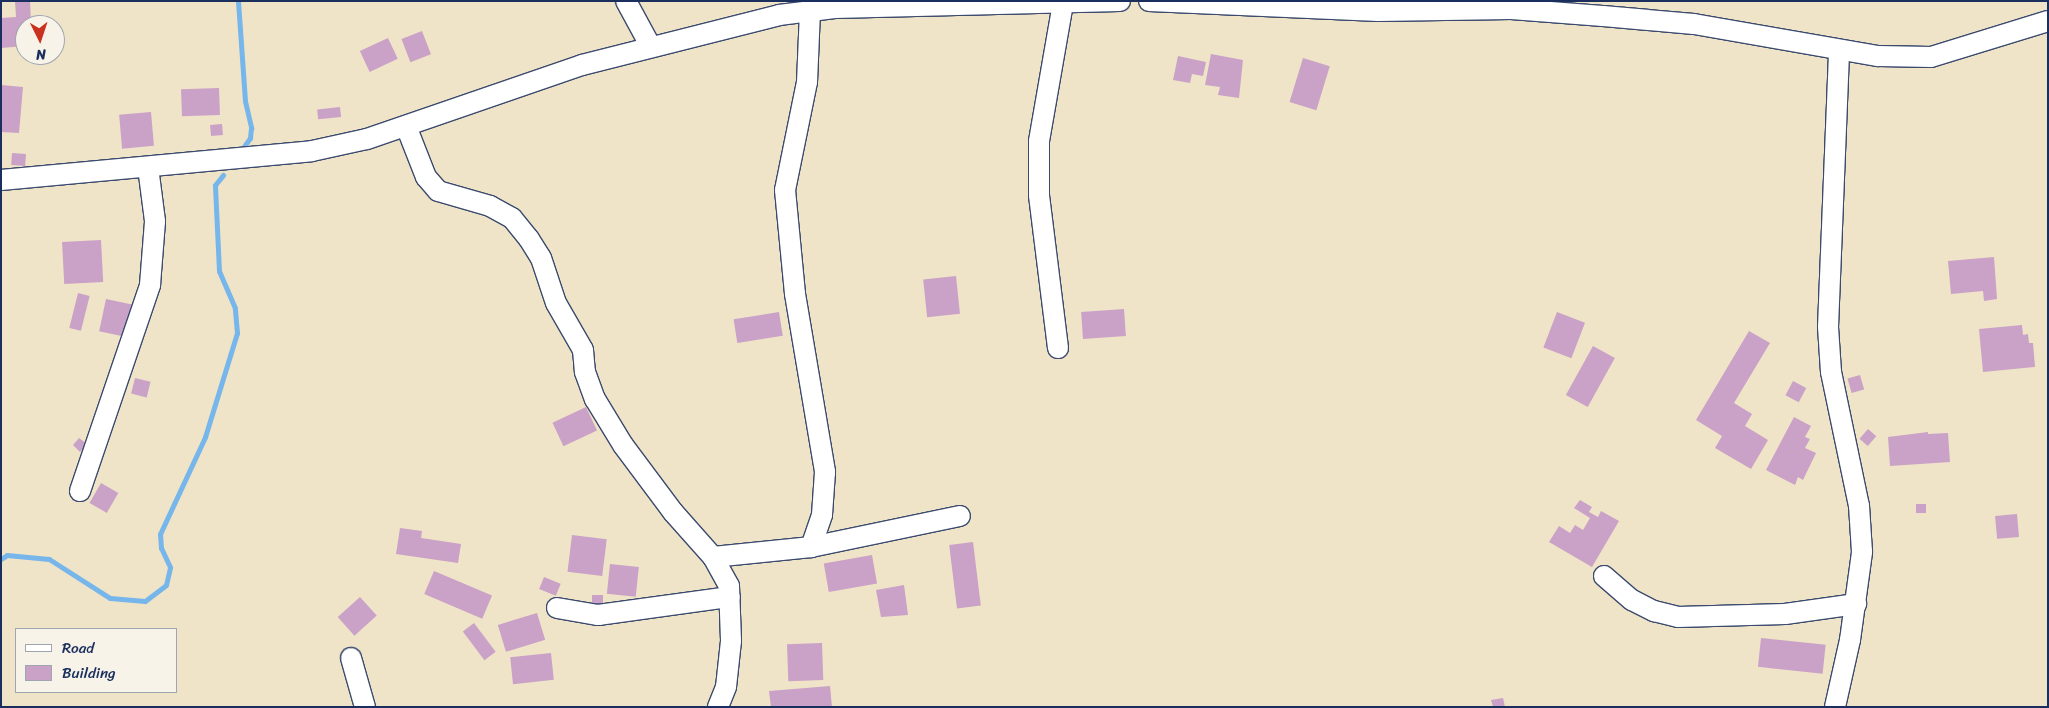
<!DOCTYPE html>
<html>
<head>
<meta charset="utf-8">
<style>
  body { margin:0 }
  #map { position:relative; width:2049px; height:708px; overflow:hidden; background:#efe4c8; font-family:Sriracha,sans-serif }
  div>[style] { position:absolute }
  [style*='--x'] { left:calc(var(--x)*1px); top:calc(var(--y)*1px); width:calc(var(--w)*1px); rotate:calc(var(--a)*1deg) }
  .stream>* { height:5px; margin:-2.5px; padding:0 2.5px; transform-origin:2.5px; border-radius:2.5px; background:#76b6ea }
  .building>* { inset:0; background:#caa1c7; transform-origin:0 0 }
  .roads { filter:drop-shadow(1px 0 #3b4a6e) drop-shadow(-1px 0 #3b4a6e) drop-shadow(0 1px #3b4a6e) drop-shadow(0 -1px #3b4a6e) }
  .street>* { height:20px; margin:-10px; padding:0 10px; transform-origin:10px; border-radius:10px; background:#fff }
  span { translate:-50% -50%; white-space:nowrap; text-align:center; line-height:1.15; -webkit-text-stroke:4px #f7f3e8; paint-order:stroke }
  .frame { position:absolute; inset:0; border:2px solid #1b2f5e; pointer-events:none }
  .legend { position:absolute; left:15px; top:628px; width:162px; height:65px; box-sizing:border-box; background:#f7f3e8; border:1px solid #9fa5b1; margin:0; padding:6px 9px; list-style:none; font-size:15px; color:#1b2f5e }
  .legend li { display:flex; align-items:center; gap:10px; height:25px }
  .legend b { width:25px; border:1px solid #9fa5b1 }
  .north { position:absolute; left:15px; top:15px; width:50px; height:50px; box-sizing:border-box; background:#f7f3e8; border:1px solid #9fa5b1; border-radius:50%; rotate:176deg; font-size:14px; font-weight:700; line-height:20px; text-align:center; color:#1b2f5e }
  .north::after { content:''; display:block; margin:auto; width:18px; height:22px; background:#c8321e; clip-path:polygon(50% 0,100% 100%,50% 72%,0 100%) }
</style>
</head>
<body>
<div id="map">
  <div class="stream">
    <i style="--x:238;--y:1;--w:100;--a:86"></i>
    <i style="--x:245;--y:101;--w:28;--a:77"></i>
    <i style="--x:251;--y:128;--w:10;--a:96"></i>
    <i style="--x:250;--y:138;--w:9;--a:126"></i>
    <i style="--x:1;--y:559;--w:7;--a:-34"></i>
    <i style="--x:7;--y:555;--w:42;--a:5.4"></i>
    <i style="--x:49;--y:559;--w:72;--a:32.6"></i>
    <i style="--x:110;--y:598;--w:35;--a:5"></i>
    <i style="--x:145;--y:601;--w:26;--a:-37"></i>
    <i style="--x:166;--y:585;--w:18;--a:-77"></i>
    <i style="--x:170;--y:567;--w:21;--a:-115"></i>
    <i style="--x:161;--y:548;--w:14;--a:-94"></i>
    <i style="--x:160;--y:534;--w:107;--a:-65.1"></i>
    <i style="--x:205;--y:437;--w:109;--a:-72.9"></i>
    <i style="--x:237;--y:333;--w:25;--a:-95"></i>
    <i style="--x:235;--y:308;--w:40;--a:-113.4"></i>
    <i style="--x:219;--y:271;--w:86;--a:-92.7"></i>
    <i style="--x:215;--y:185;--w:13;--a:-51"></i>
  </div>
  <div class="building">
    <i style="clip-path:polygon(15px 1px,30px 1px,31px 25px,25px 25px,25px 46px,1px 48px,1px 18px,16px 17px)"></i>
    <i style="left:422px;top:31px;width:25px;height:22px;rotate:69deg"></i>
    <i style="left:388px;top:38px;width:23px;height:31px;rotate:65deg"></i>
    <i style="clip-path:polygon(1211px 54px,1243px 60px,1239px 98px,1218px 95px,1220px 87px,1205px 85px)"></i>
    <i style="clip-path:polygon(1178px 56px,1206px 62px,1203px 76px,1192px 74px,1190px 83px,1173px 80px)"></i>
    <i style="left:1303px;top:58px;width:28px;height:46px;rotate:17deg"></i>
    <i style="clip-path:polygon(1px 85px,23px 87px,19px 133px,1px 132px)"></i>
    <i style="left:219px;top:88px;width:27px;height:38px;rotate:88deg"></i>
    <i style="left:340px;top:107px;width:10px;height:23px;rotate:84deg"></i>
    <i style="left:151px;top:112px;width:34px;height:32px;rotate:85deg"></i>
    <i style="left:222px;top:124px;width:11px;height:12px;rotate:85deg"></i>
    <i style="left:12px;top:153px;width:14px;height:12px;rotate:4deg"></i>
    <i style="left:101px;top:240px;width:42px;height:39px;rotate:87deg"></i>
    <i style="clip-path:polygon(1994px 257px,1997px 299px,1984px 301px,1983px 291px,1951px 294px,1948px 261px)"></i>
    <i style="left:956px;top:276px;width:38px;height:33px;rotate:84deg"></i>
    <i style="left:78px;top:293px;width:12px;height:36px;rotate:14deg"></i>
    <i style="left:106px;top:299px;width:29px;height:33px;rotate:12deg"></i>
    <i style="left:1124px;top:309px;width:27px;height:43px;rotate:86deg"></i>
    <i style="left:779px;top:312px;width:24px;height:46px;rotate:81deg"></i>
    <i style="left:1557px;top:312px;width:30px;height:38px;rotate:21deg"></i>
    <i style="clip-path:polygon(2022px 325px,2023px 335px,2028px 334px,2029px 343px,2033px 343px,2035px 367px,1983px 372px,1979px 329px)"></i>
    <i style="clip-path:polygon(1749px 331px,1770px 343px,1734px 403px,1752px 414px,1745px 426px,1768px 440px,1751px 469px,1715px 448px,1722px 436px,1696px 420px)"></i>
    <i style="left:1593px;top:346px;width:25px;height:56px;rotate:29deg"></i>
    <i style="left:1860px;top:375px;width:15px;height:13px;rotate:74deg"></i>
    <i style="left:135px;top:378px;width:16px;height:16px;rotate:14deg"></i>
    <i style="left:1793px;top:381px;width:15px;height:16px;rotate:28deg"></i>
    <i style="left:586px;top:407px;width:26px;height:37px;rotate:65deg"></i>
    <i style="clip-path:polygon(1794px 417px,1811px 426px,1805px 437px,1810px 439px,1805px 448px,1816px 453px,1803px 480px,1798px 477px,1795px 485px,1766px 470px)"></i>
    <i style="left:1868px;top:429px;width:11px;height:13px;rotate:41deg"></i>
    <i style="clip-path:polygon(1928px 432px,1928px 434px,1948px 433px,1950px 462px,1890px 466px,1888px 437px)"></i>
    <i style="clip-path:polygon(79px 438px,87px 444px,80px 452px,73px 445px)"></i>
    <i style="left:101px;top:483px;width:20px;height:23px;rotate:30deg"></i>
    <i style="clip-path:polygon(1580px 500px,1592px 507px,1589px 512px,1598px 517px,1601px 511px,1619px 521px,1592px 567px,1549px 542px,1559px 526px,1570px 533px,1575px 525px,1583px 530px,1590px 518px,1574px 508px)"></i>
    <i style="left:1916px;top:504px;width:10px;height:9px"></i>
    <i style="left:2017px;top:514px;width:23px;height:22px;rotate:85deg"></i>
    <i style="clip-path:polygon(400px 528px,422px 531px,421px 538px,461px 544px,458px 563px,396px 554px)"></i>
    <i style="left:572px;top:535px;width:35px;height:37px;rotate:7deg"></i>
    <i style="left:973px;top:542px;width:64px;height:24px;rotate:83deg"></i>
    <i style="left:872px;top:555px;width:29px;height:49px;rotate:80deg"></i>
    <i style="left:610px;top:564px;width:29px;height:30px;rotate:6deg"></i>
    <i style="left:434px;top:571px;width:63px;height:25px;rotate:23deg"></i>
    <i style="left:544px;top:577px;width:18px;height:13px;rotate:22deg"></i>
    <i style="clip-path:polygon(904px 585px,908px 615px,881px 617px,876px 590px)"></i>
    <i style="left:592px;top:595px;width:11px;height:11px"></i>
    <i style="left:360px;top:597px;width:25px;height:30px;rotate:48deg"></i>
    <i style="left:537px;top:613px;width:28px;height:41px;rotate:73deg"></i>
    <i style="left:474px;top:623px;width:36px;height:14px;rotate:53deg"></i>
    <i style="left:1761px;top:638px;width:65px;height:29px;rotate:6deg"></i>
    <i style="left:822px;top:643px;width:37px;height:35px;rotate:88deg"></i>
    <i style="left:551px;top:653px;width:27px;height:41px;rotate:84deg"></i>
    <i style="clip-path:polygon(830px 686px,832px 707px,771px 707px,769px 691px)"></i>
    <i style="clip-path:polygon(1503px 698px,1505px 707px,1493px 707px,1491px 700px)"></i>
  </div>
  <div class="roads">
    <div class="street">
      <i style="--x:626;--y:1;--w:52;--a:61.5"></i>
      <i style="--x:1149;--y:1;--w:229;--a:2.5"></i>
      <i style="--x:1378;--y:11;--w:133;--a:-0.9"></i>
      <i style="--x:1511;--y:9;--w:92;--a:4.4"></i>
      <i style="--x:1603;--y:16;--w:91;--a:5"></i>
      <i style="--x:1694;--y:24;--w:187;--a:9.9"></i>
      <i style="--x:1878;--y:56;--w:53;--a:1.1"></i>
      <i style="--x:1931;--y:57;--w:122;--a:-17.1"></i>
      <i style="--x:810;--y:11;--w:71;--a:92.4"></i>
      <i style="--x:807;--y:82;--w:110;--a:101.5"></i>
      <i style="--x:785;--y:190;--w:104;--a:84.5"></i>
      <i style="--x:795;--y:294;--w:181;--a:80.4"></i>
      <i style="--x:825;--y:472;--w:43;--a:94"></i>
      <i style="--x:822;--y:515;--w:34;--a:109"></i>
      <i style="--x:406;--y:126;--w:55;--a:68.6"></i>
      <i style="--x:426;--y:177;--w:18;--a:49"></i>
      <i style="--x:438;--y:191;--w:54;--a:16.1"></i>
      <i style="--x:490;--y:206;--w:25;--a:29"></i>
      <i style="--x:512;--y:218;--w:27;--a:51"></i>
      <i style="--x:529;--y:239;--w:22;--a:58"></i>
      <i style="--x:541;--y:258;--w:47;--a:71.6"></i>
      <i style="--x:556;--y:303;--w:54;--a:60.1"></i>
      <i style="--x:583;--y:350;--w:22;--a:85"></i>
      <i style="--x:585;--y:372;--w:29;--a:70"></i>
      <i style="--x:595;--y:399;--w:54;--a:58.7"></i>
      <i style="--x:623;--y:445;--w:84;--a:53.3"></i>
      <i style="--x:673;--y:512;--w:60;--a:48.4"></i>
      <i style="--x:713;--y:557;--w:33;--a:61"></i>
      <i style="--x:729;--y:586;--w:55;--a:87.9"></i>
      <i style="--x:731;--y:641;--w:46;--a:96.2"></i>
      <i style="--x:726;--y:687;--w:22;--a:112"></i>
      <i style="--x:1;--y:180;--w:312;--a:-5.3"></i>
      <i style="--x:312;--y:151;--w:56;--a:-12.3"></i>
      <i style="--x:367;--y:139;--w:227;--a:-19"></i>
      <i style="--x:582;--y:65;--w:203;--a:-14.2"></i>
      <i style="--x:779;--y:15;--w:56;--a:-7.1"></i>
      <i style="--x:835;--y:8;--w:285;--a:-1.4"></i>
      <i style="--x:1058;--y:348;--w:154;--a:-97.1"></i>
      <i style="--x:1039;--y:195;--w:54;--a:-90"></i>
      <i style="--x:1039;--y:141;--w:140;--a:-80.1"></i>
      <i style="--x:80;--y:491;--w:218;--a:-71.2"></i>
      <i style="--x:150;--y:285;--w:64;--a:-85.5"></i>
      <i style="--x:155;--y:221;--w:54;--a:-97.4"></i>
      <i style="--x:713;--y:557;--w:99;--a:-5.8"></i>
      <i style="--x:811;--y:547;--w:152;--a:-11.8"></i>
      <i style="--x:1604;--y:576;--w:37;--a:41"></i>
      <i style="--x:1632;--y:600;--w:25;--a:27"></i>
      <i style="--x:1654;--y:611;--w:25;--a:14"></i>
      <i style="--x:1678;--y:617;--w:107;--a:-1.6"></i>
      <i style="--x:1785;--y:614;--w:72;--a:-8"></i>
      <i style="--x:557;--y:608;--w:42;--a:9.7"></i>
      <i style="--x:598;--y:615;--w:133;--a:-7.8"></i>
      <i style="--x:351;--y:658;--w:51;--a:74.1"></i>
      <i style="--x:1835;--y:707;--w:69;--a:-77.4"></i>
      <i style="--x:1850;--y:640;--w:89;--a:-82.2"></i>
      <i style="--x:1862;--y:552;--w:46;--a:-93.7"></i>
      <i style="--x:1859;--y:506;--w:137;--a:-101.8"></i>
      <i style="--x:1831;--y:372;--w:45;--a:-93.8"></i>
      <i style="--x:1828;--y:327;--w:276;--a:-87.7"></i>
    </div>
  </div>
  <div class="frame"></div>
  <ul class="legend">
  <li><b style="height:6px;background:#fff"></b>Road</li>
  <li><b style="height:14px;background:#caa1c7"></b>Building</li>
  </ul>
  <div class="north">N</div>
</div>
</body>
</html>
